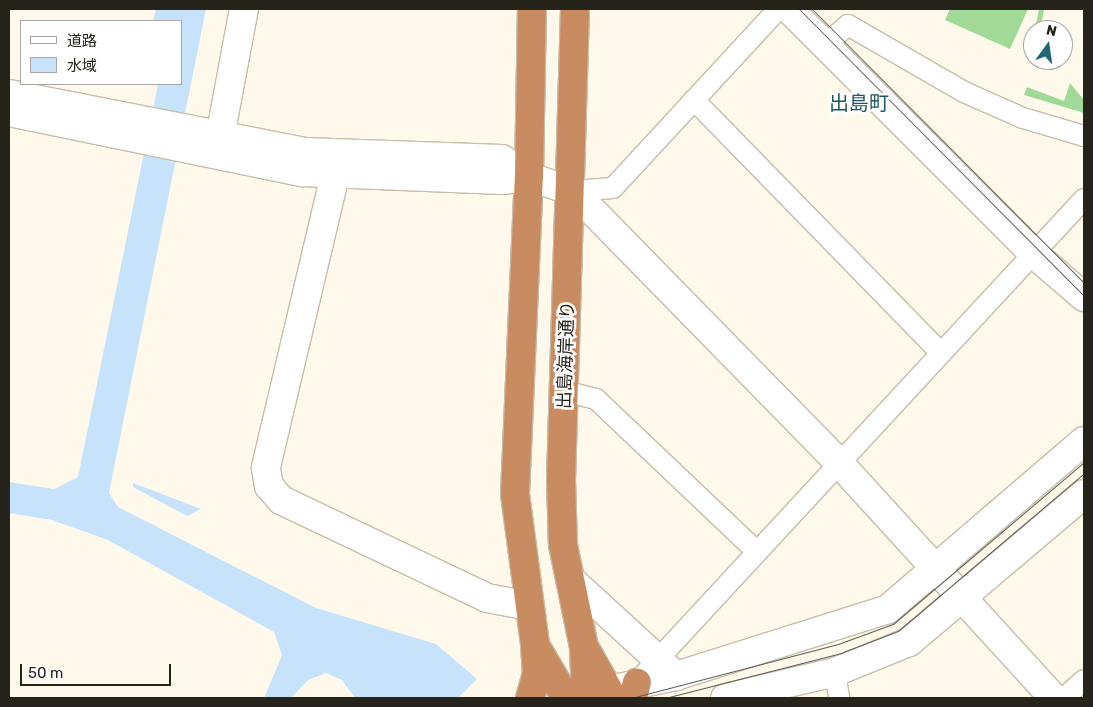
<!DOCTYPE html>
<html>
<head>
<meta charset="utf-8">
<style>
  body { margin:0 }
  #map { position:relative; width:1093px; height:707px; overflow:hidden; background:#fff9ec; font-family:Rubik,"Noto Sans JP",sans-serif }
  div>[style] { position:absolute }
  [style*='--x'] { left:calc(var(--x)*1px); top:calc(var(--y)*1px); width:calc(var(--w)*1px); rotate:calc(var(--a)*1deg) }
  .green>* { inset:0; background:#a1da96; transform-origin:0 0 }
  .water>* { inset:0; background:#c7e3fc }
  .roads { filter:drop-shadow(1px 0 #c7bda9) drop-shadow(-1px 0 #c7bda9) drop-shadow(0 1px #c7bda9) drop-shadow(0 -1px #c7bda9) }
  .street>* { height:20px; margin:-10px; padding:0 10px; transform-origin:10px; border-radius:10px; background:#fff }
  .secondary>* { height:28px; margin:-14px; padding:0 14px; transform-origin:14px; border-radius:14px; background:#fff }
  .highway>* { height:28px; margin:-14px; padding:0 14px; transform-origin:14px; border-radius:14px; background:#c98b60 }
  .tram>* { height:1px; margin:-0.5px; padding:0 0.5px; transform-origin:0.5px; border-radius:0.5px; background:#615d53 }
  span { translate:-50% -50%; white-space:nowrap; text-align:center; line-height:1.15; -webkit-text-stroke:5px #fff; paint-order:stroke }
  .street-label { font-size:18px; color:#26231b }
  .quarter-label { font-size:20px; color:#1d575f }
  .frame { position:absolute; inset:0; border:10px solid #26231b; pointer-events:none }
  .legend { position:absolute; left:20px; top:20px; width:162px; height:65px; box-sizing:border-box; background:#fff; border:1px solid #a8a7a4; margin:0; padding:6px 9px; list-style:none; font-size:15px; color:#26231b }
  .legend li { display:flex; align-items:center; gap:10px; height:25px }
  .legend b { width:25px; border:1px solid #a8a7a4 }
  .north { position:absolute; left:1023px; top:20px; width:50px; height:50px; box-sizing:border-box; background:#fff; border:1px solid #a8a7a4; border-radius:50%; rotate:14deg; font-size:14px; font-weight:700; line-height:20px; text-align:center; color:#26231b }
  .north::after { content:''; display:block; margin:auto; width:18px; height:22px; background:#1e6873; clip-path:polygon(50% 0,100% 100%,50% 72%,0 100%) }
  .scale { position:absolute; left:20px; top:664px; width:151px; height:22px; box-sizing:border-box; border:2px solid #26231b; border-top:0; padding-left:6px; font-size:15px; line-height:18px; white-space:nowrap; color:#26231b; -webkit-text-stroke:4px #fff; paint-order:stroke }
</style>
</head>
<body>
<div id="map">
  <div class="green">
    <i style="clip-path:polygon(950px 9px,1028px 9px,1010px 49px,945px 20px)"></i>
    <i style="left:1039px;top:9px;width:5px;height:48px;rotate:11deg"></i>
    <i style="clip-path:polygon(1070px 83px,1084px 100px,1084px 113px,1024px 95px,1027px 87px,1064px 101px)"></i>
  </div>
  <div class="water">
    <i style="clip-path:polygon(156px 9px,206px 9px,109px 493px,118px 507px,316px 608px,436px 644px,477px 679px,458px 698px,355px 698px,342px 680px,326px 673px,308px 680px,291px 698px,264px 698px,282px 655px,274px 632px,108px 540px,52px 520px,9px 513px,9px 482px,54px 489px,78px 477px,158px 84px,181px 84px,181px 21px,153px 21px)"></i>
    <i style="clip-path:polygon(133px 483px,201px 509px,187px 516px,133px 487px)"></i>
  </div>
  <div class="roads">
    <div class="street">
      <i style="--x:825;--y:45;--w:30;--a:-41"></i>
      <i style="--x:848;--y:25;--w:134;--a:30"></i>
      <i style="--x:964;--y:92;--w:64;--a:23.8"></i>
      <i style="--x:1023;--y:118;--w:64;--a:16.4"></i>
      <i style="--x:694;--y:100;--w:352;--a:45.7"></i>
      <i style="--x:573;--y:191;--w:40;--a:-4.3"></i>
      <i style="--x:613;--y:188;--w:243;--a:-47.3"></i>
      <i style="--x:564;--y:391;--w:33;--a:14"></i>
      <i style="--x:596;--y:399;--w:219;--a:43.5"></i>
      <i style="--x:835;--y:672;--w:26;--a:81"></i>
      <i style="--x:637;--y:682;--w:658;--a:-47.22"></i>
      <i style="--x:1064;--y:698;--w:27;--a:-42"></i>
    </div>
    <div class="secondary">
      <i style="--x:789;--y:9;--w:346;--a:45"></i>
      <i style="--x:1034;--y:254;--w:66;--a:40.7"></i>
      <i style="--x:9;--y:94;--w:302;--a:11.1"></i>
      <i style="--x:305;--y:152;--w:197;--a:2"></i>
      <i style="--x:502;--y:159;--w:32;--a:34"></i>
      <i style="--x:529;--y:177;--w:46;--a:17.7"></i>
      <i style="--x:573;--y:191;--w:382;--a:45.6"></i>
      <i style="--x:840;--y:464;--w:317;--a:47.6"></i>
      <i style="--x:9;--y:112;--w:299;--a:11.6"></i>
      <i style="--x:302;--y:172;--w:200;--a:2.3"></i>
      <i style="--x:502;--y:180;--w:27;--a:-6"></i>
      <i style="--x:217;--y:153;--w:147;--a:-79.4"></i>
      <i style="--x:335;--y:175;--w:301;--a:103.3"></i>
      <i style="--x:266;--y:468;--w:18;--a:81"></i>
      <i style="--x:269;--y:486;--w:18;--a:49"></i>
      <i style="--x:281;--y:500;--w:228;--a:25.4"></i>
      <i style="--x:487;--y:598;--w:43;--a:10.8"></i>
      <i style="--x:570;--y:579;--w:144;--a:42.5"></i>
      <i style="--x:614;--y:689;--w:63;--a:-11.8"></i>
      <i style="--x:676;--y:676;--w:222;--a:-17.5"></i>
      <i style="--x:888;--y:609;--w:258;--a:-40.6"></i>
      <i style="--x:725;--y:698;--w:113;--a:-13.3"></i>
      <i style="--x:835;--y:672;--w:80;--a:-22.1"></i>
      <i style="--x:909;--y:642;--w:229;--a:-40.2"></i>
    </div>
    <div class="highway">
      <i style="--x:575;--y:9;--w:470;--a:91.7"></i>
      <i style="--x:561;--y:479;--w:66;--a:88.3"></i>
      <i style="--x:563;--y:545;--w:104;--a:78.4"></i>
      <i style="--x:584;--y:647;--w:51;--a:87.8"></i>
      <i style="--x:538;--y:650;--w:56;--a:59.7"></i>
      <i style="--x:586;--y:650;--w:55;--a:60.6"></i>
      <i style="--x:530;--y:698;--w:25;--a:-74"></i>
      <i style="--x:537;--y:674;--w:30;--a:-94"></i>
      <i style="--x:535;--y:644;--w:151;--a:-97.6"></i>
      <i style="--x:515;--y:494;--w:317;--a:-87.5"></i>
      <i style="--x:529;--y:177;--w:168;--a:-89"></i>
      <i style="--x:633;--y:698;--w:16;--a:-76"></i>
    </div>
  </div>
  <div class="tram">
    <i style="--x:799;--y:9;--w:404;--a:45.2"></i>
    <i style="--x:812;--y:9;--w:386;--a:45.2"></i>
    <i style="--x:631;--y:698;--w:214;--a:-14.6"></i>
    <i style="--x:838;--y:644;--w:59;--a:-20"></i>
    <i style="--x:893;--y:624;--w:250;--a:-40.3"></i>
    <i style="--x:665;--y:698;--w:182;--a:-14.3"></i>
    <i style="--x:841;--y:653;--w:61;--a:-21.1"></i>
    <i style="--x:898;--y:631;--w:244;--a:-40.3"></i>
  </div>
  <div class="street-label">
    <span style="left:566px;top:355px;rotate:-88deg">出島海岸通り</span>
  </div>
  <div class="quarter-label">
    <span style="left:859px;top:103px">出島町</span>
  </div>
  <div class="frame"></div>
  <ul class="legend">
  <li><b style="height:6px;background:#fff"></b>道路</li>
  <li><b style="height:14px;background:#c7e3fc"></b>水域</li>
  </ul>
  <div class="north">N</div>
  <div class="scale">50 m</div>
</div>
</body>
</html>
